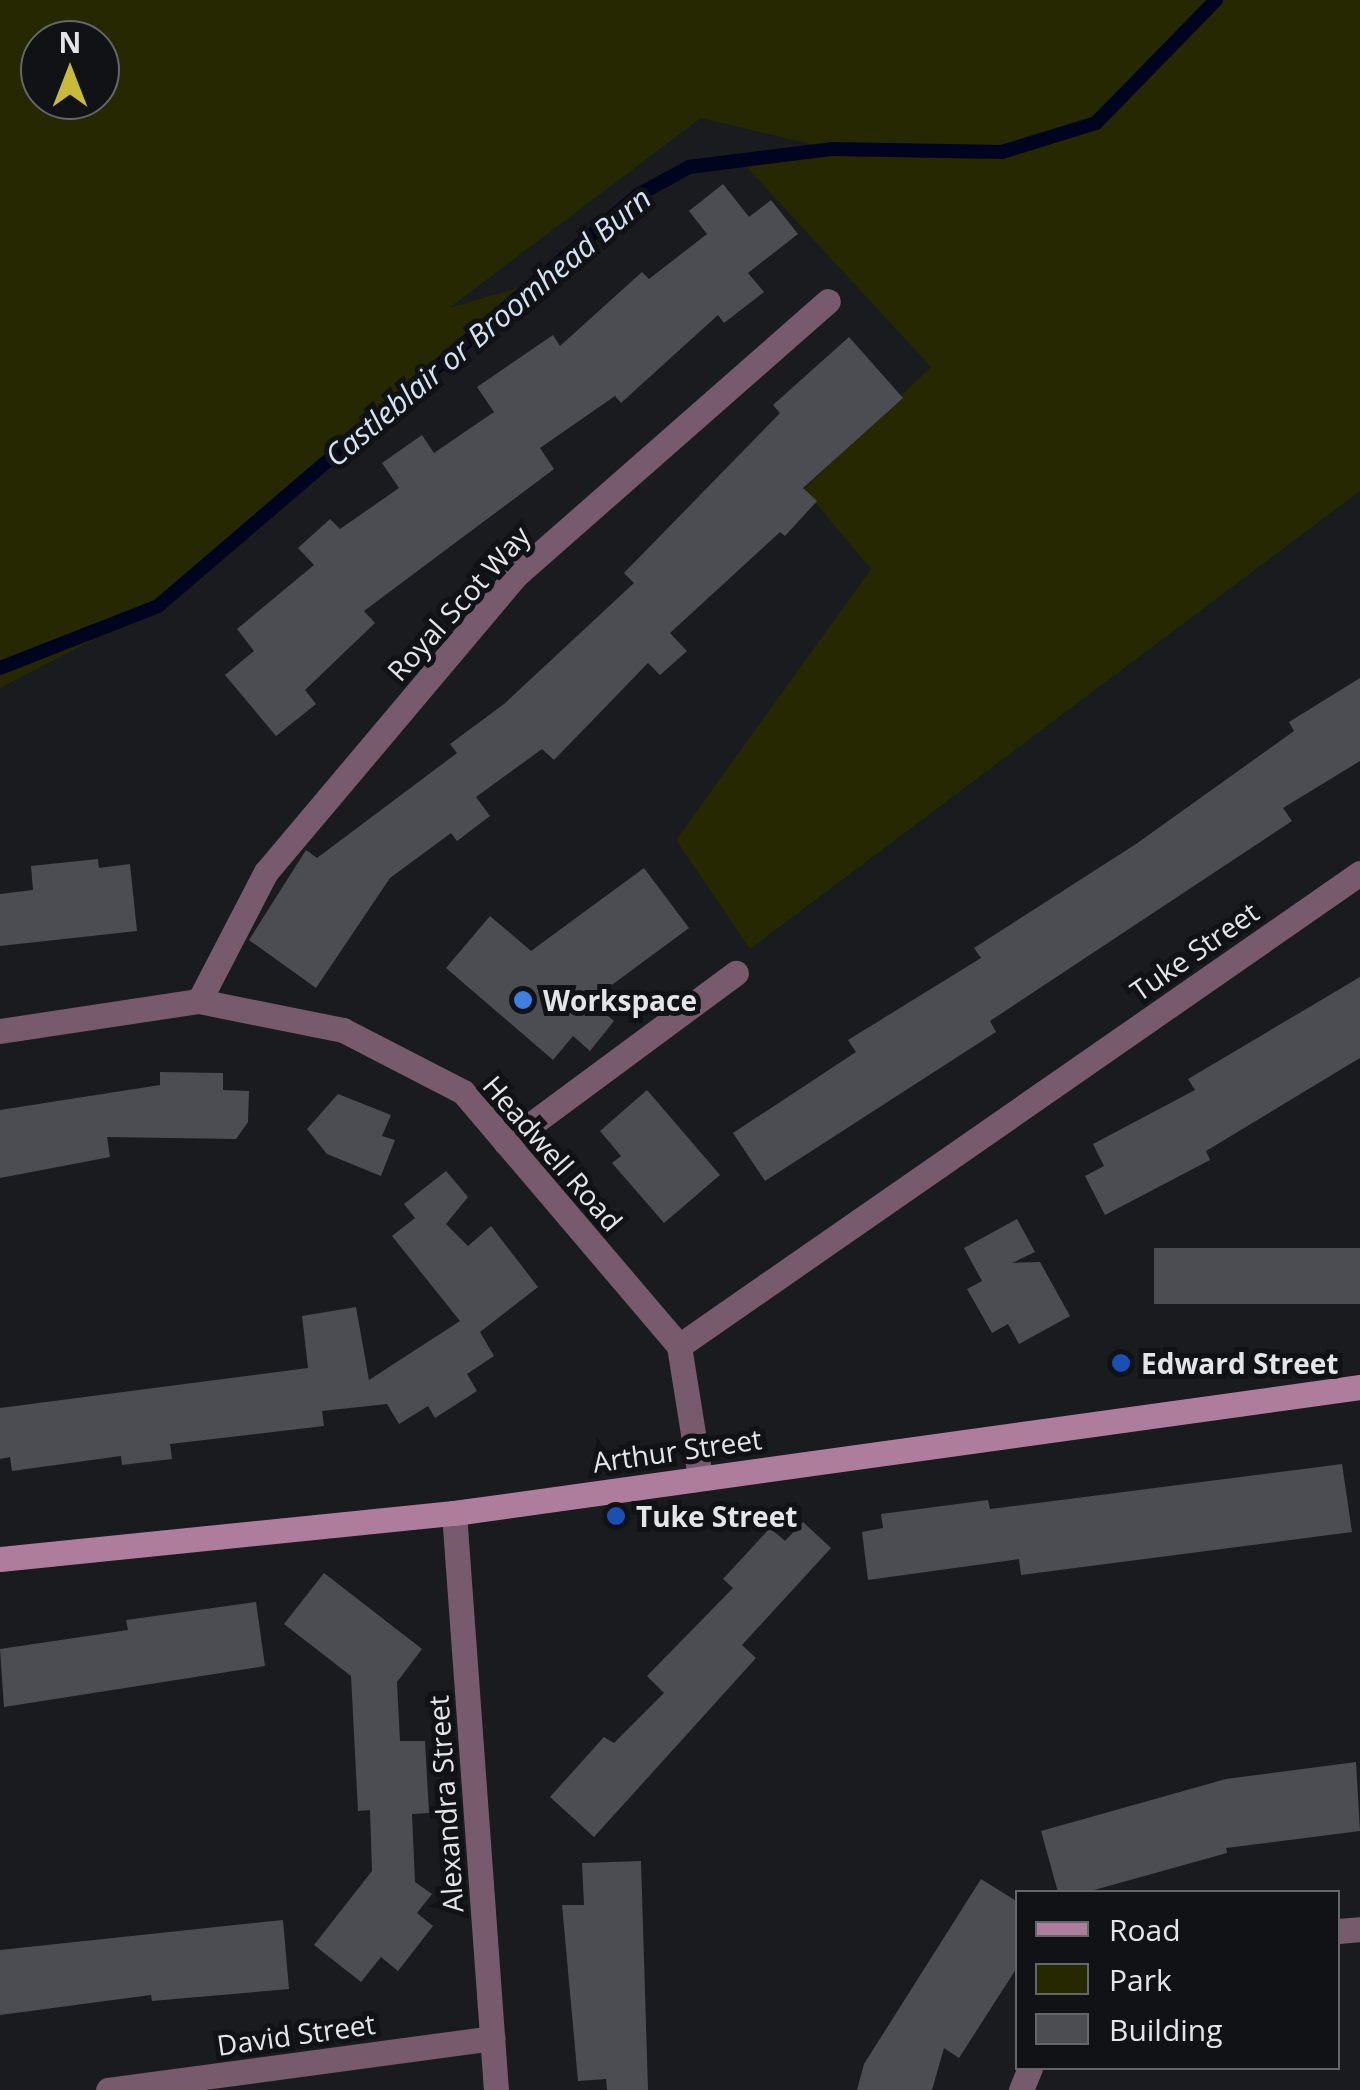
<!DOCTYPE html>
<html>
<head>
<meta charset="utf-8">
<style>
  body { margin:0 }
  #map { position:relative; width:1360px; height:2090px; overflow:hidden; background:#191b1f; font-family:"Open Sans",sans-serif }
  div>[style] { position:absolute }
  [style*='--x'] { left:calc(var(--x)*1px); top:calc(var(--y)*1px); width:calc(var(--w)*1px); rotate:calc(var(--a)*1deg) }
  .green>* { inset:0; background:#252800 }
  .stream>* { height:14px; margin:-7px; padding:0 7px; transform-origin:7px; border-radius:7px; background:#00041e }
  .building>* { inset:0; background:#4b4d52; transform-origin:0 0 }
  .lane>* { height:25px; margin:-12.5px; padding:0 12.5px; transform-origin:12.5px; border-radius:12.5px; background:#785a6d }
  .street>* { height:25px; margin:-12.5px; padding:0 12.5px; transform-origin:12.5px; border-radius:12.5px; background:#785a6d }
  .secondary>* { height:25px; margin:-12.5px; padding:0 12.5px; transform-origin:12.5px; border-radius:12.5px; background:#ae7d9c }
  .dots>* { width:28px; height:28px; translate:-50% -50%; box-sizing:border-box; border:5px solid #101216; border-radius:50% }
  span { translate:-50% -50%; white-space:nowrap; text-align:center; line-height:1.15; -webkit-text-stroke:10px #101216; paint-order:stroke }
  .street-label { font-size:28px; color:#e4e5e8 }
  .poi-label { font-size:28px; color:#e4e5e8; font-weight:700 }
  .left { translate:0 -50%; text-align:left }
  .water-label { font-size:30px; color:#d5e4f4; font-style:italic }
  .legend { position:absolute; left:1015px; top:1890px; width:325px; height:180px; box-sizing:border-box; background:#101216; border:2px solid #65666a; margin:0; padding:12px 18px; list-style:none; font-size:30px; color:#e4e5e8 }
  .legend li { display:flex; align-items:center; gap:20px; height:50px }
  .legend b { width:50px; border:2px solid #65666a }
  .north { position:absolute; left:20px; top:20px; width:100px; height:100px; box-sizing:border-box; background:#101216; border:2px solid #65666a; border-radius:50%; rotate:0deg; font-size:28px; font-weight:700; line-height:40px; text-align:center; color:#e4e5e8 }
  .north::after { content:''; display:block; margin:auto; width:35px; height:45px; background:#caba3a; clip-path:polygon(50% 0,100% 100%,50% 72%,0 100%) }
</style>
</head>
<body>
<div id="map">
  <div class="green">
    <i style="clip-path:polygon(evenodd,0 0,1360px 0,1360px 491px,750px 949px,676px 840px,871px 569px,804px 489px,931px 367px,740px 160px,827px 148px,701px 118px,449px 308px,537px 282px,158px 606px,0 688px,0 0,40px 40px,100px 40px,100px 100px,40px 100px,40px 40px)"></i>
  </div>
  <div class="stream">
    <i style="--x:0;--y:668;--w:170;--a:-21.4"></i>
    <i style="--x:158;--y:606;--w:632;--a:-40.57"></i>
    <i style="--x:638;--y:195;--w:58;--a:-28.8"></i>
    <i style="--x:689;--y:167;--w:143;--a:-7.2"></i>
    <i style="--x:831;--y:149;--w:171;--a:1"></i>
    <i style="--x:1002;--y:152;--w:98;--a:-17.1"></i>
    <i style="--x:1096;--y:123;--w:172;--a:-45.7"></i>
  </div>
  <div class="building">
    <i style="clip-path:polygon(723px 184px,749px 217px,771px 200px,798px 234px,748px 273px,764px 292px,724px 323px,718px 315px,621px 403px,615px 396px,540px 448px,554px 469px,364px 611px,375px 623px,305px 690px,316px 704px,276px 736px,225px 675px,254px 651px,237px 629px,314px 565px,298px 548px,330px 519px,340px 529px,399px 488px,382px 463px,422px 435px,434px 453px,494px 412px,477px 387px,553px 335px,560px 346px,642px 272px,649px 279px,707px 234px,689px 211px)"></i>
    <i style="clip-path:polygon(849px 337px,903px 398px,803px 488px,817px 501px,785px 536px,780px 532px,670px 633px,687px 651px,660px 675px,648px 663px,554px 760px,542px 749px,476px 797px,490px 816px,457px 841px,451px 833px,390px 878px,316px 988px,249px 940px,306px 850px,317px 858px,457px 753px,450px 744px,504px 704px,634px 583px,624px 573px,780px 413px,773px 405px)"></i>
    <i style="clip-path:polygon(1360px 678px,1360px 761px,1283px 808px,1292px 821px,990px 1021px,996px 1032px,765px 1181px,733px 1133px,856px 1052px,848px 1040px,981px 958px,974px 948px,1136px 844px,1294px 731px,1289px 722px)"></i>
    <i style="clip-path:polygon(98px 859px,99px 868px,130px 864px,137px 931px,0 946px,0 894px,33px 890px,31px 866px)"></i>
    <i style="clip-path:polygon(644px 868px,689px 928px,590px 1001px,614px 1021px,590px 1051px,573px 1036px,553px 1060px,446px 968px,490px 916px,531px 951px)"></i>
    <i style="clip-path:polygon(1360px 977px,1360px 1058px,1206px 1151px,1210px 1160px,1105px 1215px,1085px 1176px,1104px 1166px,1093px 1144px,1195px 1090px,1188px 1079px)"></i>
    <i style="clip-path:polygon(160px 1072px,223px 1073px,223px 1090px,249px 1091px,248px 1122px,236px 1139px,107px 1137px,110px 1157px,0 1178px,0 1110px,160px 1085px)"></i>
    <i style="clip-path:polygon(647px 1090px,720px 1175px,664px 1223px,612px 1163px,621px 1156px,600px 1131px)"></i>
    <i style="clip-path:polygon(338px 1094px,391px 1115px,382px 1136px,395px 1140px,381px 1176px,327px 1154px,307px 1129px)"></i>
    <i style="clip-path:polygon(446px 1171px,468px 1197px,446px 1224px,468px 1246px,491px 1226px,538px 1287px,480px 1332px,494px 1356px,467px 1374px,477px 1391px,435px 1418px,428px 1406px,399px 1424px,387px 1404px,322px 1411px,324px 1426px,170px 1444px,172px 1459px,122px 1465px,121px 1456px,12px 1471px,10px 1457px,0 1459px,0 1408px,308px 1368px,302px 1316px,356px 1307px,369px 1380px,460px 1321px,392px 1236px,415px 1218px,404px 1204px)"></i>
    <i style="clip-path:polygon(1017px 1219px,1035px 1252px,1012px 1263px,1040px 1262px,1070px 1316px,1019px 1344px,1008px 1324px,992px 1333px,967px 1289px,982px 1281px,964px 1248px)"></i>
    <i style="left:1360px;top:1248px;width:56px;height:206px;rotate:90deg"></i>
    <i style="clip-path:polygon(1342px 1464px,1352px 1532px,1021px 1575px,1019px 1559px,868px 1580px,862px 1532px,883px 1528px,881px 1514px,988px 1500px,990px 1509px)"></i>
    <i style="clip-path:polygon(803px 1522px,831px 1548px,742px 1645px,756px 1658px,594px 1837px,550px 1797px,604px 1737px,614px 1743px,664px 1693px,647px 1676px,733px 1588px,723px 1579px,770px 1528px,785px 1541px)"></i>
    <i style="clip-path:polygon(324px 1573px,422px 1649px,397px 1682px,400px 1741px,425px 1741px,429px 1813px,412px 1814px,415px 1882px,432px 1894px,417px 1913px,433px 1926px,398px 1971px,381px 1957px,361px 1982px,314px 1945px,372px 1871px,370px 1810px,358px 1811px,351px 1676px,284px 1624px)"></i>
    <i style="clip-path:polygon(256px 1602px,265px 1666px,4px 1707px,0 1649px,128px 1630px,126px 1620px)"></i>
    <i style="clip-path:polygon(1356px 1762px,1360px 1831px,1226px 1848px,1227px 1853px,1087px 1892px,1058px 1892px,1041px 1831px,1226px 1779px)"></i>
    <i style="clip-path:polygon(641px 1861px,648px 2090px,607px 2090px,606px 2079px,578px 2081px,562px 1905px,584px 1905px,582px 1863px)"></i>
    <i style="clip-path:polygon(981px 1879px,1018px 1902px,1018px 1966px,959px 2058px,944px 2048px,932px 2090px,857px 2090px,864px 2064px)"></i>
    <i style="clip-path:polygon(283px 1920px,289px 1989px,152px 2001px,151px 1995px,0 2015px,0 1950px)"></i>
  </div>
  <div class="lane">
    <i style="--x:506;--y:1143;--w:286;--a:-36.5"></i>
  </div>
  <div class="street">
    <i style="--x:199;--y:1001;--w:145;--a:-62.6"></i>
    <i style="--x:266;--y:872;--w:388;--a:-49.9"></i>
    <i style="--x:516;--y:575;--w:415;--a:-41.3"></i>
    <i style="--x:0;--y:1031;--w:201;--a:-8.6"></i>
    <i style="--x:199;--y:1001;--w:147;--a:11.4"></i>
    <i style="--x:343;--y:1030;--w:135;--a:27.3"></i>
    <i style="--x:463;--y:1092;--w:333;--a:49.6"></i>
    <i style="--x:700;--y:1477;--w:133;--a:-99.1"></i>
    <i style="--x:679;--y:1346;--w:829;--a:-34.78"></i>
    <i style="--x:454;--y:1513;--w:579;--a:85.84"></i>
    <i style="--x:1338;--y:1931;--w:22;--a:-5"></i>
    <i style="--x:108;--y:2090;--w:388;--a:-7.7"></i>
    <i style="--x:1021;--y:2090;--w:24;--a:-68"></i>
  </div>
  <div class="secondary">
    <i style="--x:0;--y:1559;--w:456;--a:-5.8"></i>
    <i style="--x:454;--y:1513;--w:915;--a:-7.92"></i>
  </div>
  <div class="dots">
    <i style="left:523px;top:1000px;background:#3f7fe0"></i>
    <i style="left:1121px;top:1363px;background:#1a4fb4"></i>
    <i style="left:616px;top:1516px;background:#1a4fb4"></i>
  </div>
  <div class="street-label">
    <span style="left:458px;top:603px;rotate:-48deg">Royal Scot Way</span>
    <span style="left:1194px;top:951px;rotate:-35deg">Tuke Street</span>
    <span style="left:553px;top:1153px;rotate:49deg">Headwell Road</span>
    <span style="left:677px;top:1450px;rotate:-8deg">Arthur Street</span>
    <span style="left:445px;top:1804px;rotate:-94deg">Alexandra Street</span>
    <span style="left:296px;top:2034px;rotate:-8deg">David Street</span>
  </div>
  <div class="poi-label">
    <span class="left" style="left:543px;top:1000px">Workspace</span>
    <span class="left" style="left:1141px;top:1363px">Edward Street</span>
    <span class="left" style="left:636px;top:1516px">Tuke Street</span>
  </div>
  <div class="water-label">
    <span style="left:488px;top:327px;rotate:-40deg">Castleblair or Broomhead Burn</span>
  </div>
  <ul class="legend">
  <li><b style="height:12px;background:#ae7d9c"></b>Road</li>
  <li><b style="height:28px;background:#252800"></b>Park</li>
  <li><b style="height:28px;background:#4b4d52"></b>Building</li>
  </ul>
  <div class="north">N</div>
</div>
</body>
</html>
